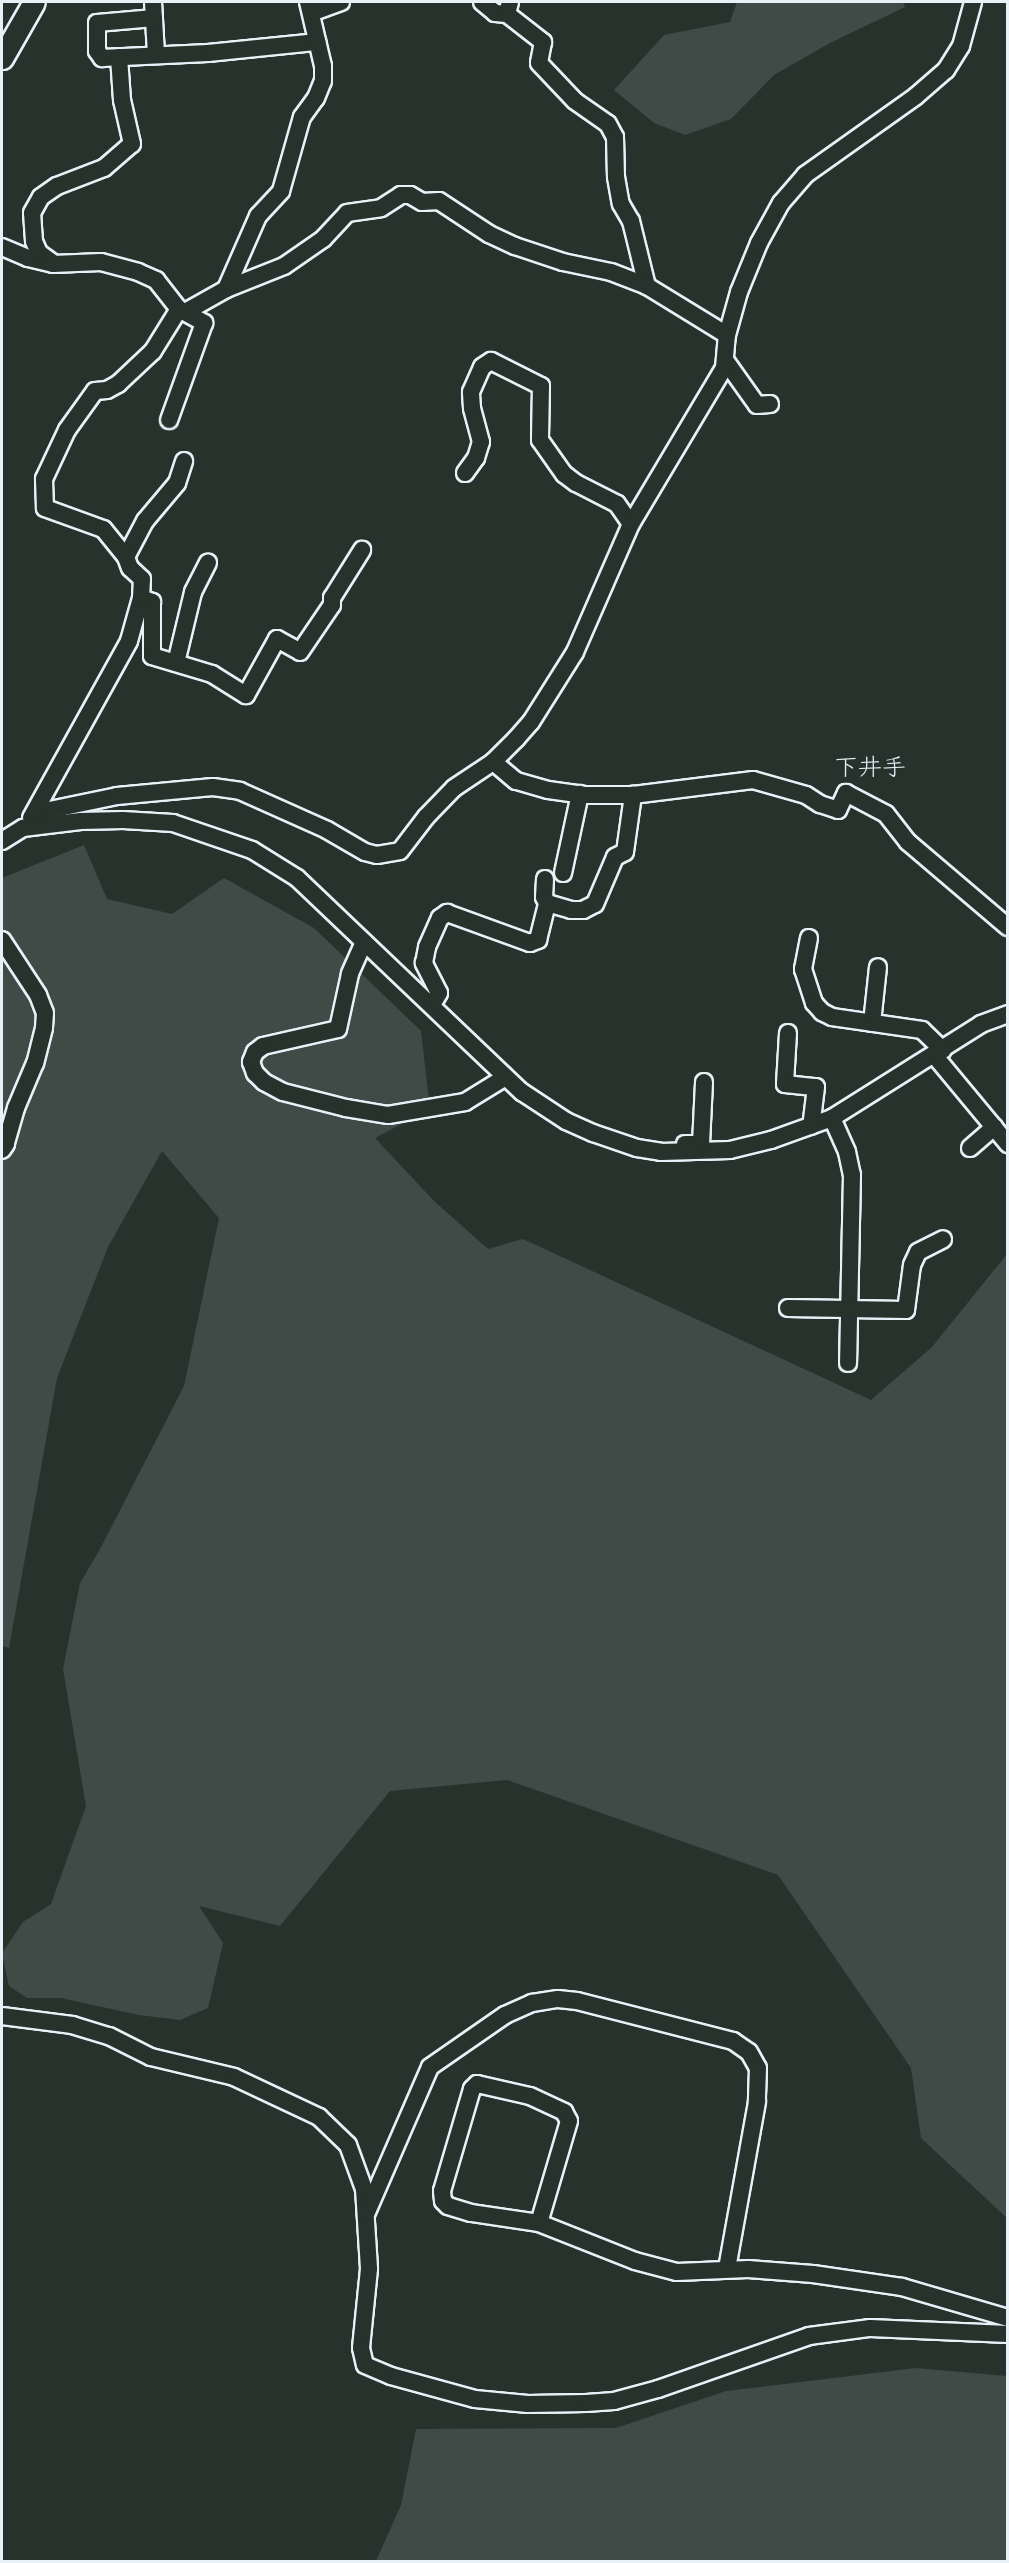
<!DOCTYPE html>
<html>
<head>
<meta charset="utf-8">
<style>
  body { margin:0 }
  #map { position:relative; width:1009px; height:2563px; overflow:hidden; background:#26332d; font-family:Kalam,"Klee One",sans-serif }
  div>[style] { position:absolute }
  [style*='--x'] { left:calc(var(--x)*1px); top:calc(var(--y)*1px); width:calc(var(--w)*1px); rotate:calc(var(--a)*1deg) }
  .green>* { inset:0; background:#3e4b47 }
  .roads { filter:drop-shadow(2px 0 #e8f1f8) drop-shadow(-2px 0 #e8f1f8) drop-shadow(0 2px #e8f1f8) drop-shadow(0 -2px #e8f1f8) }
  .minor>* { height:16px; margin:-8px; padding:0 8px; transform-origin:8px; border-radius:8px; background:#26332d }
  .major>* { height:21px; margin:-10.5px; padding:0 10.5px; transform-origin:10.5px; border-radius:10.5px; background:#26332d }
  span { translate:-50% -50%; white-space:nowrap; text-align:center; line-height:1.15; -webkit-text-stroke:4.5px #26332d; paint-order:stroke }
  .quarter-label { font-size:24px; color:#e8f1f8 }
  .frame { position:absolute; inset:0; border:3px solid #e8f1f8; pointer-events:none }
</style>
</head>
<body>
<div id="map">
  <div class="green">
    <i style="clip-path:polygon(737px 2px,903px 2px,905px 7px,830px 43px,774px 75px,731px 119px,685px 135px,654px 123px,614px 90px,664px 35px,730px 22px)"></i>
    <i style="clip-path:polygon(84px 845px,107px 899px,172px 914px,224px 878px,314px 928px,421px 1031px,430px 1109px,375px 1138px,434px 1201px,488px 1249px,523px 1239px,871px 1400px,932px 1347px,1007px 1254px,1007px 2218px,921px 2138px,911px 2068px,778px 1875px,507px 1780px,390px 1791px,280px 1926px,199px 1906px,223px 1943px,208px 2008px,180px 2020px,139px 2015px,61px 1998px,27px 1998px,9px 1986px,2px 1953px,23px 1922px,51px 1904px,86px 1806px,63px 1669px,80px 1583px,99px 1551px,184px 1386px,219px 1218px,162px 1151px,108px 1247px,57px 1378px,9px 1648px,2px 1646px,2px 878px)"></i>
    <i style="clip-path:polygon(916px 2368px,1007px 2376px,1007px 2561px,376px 2561px,401px 2505px,416px 2429px,616px 2428px,726px 2391px)"></i>
  </div>
  <div class="roads">
    <div class="minor">
      <i style="--x:153;--y:2;--w:52;--a:86.7"></i>
      <i style="--x:482;--y:2;--w:17;--a:40"></i>
      <i style="--x:495;--y:13;--w:12;--a:5"></i>
      <i style="--x:510;--y:2;--w:12;--a:104"></i>
      <i style="--x:507;--y:14;--w:46;--a:37.9"></i>
      <i style="--x:543;--y:42;--w:21;--a:101"></i>
      <i style="--x:539;--y:63;--w:52;--a:46.5"></i>
      <i style="--x:575;--y:101;--w:40;--a:34.9"></i>
      <i style="--x:608;--y:124;--w:15;--a:62"></i>
      <i style="--x:615;--y:137;--w:40;--a:88.6"></i>
      <i style="--x:616;--y:177;--w:27;--a:80"></i>
      <i style="--x:621;--y:204;--w:20;--a:60"></i>
      <i style="--x:631;--y:221;--w:67;--a:76.2"></i>
      <i style="--x:311;--y:13;--w:32;--a:-20"></i>
      <i style="--x:154;--y:18;--w:57;--a:175"></i>
      <i style="--x:97;--y:23;--w:28;--a:90"></i>
      <i style="--x:97;--y:51;--w:9;--a:54"></i>
      <i style="--x:102;--y:58;--w:106;--a:-2.7"></i>
      <i style="--x:208;--y:53;--w:110;--a:-5.8"></i>
      <i style="--x:2;--y:247;--w:28;--a:23"></i>
      <i style="--x:28;--y:258;--w:26;--a:13"></i>
      <i style="--x:53;--y:264;--w:48;--a:-2.4"></i>
      <i style="--x:101;--y:262;--w:38;--a:15"></i>
      <i style="--x:138;--y:272;--w:20;--a:24"></i>
      <i style="--x:156;--y:280;--w:37;--a:52"></i>
      <i style="--x:179;--y:309;--w:29;--a:29"></i>
      <i style="--x:204;--y:323;--w:103;--a:109.8"></i>
      <i style="--x:53;--y:263;--w:17;--a:-144"></i>
      <i style="--x:39;--y:253;--w:13;--a:-113"></i>
      <i style="--x:34;--y:241;--w:28;--a:-94"></i>
      <i style="--x:32;--y:213;--w:18;--a:-61"></i>
      <i style="--x:41;--y:197;--w:19;--a:-35"></i>
      <i style="--x:57;--y:186;--w:50;--a:-21"></i>
      <i style="--x:104;--y:168;--w:37;--a:-41"></i>
      <i style="--x:132;--y:144;--w:45;--a:-102.8"></i>
      <i style="--x:122;--y:100;--w:43;--a:-94"></i>
      <i style="--x:226;--y:289;--w:62;--a:-21.6"></i>
      <i style="--x:284;--y:266;--w:47;--a:-34.7"></i>
      <i style="--x:323;--y:239;--w:35;--a:-47"></i>
      <i style="--x:347;--y:213;--w:34;--a:-8"></i>
      <i style="--x:381;--y:208;--w:24;--a:-33"></i>
      <i style="--x:401;--y:195;--w:9;--a:0"></i>
      <i style="--x:410;--y:195;--w:14;--a:30"></i>
      <i style="--x:422;--y:202;--w:17;--a:-3"></i>
      <i style="--x:439;--y:201;--w:60;--a:33.4"></i>
      <i style="--x:489;--y:234;--w:29;--a:25"></i>
      <i style="--x:515;--y:246;--w:51;--a:18.4"></i>
      <i style="--x:563;--y:262;--w:49;--a:11.8"></i>
      <i style="--x:611;--y:272;--w:39;--a:21"></i>
      <i style="--x:647;--y:286;--w:94;--a:31.5"></i>
      <i style="--x:187;--y:311;--w:45;--a:-29.4"></i>
      <i style="--x:226;--y:289;--w:80;--a:-66.3"></i>
      <i style="--x:258;--y:216;--w:34;--a:-47"></i>
      <i style="--x:281;--y:191;--w:77;--a:-74.2"></i>
      <i style="--x:302;--y:117;--w:24;--a:-54"></i>
      <i style="--x:316;--y:98;--w:18;--a:-68"></i>
      <i style="--x:323;--y:81;--w:15;--a:-90"></i>
      <i style="--x:323;--y:66;--w:66;--a:-103.2"></i>
      <i style="--x:725;--y:360;--w:55;--a:54.6"></i>
      <i style="--x:757;--y:405;--w:13;--a:-4"></i>
      <i style="--x:465;--y:473;--w:19;--a:-54"></i>
      <i style="--x:476;--y:458;--w:17;--a:-73"></i>
      <i style="--x:481;--y:442;--w:35;--a:-105"></i>
      <i style="--x:472;--y:408;--w:16;--a:-94"></i>
      <i style="--x:471;--y:392;--w:27;--a:-66"></i>
      <i style="--x:482;--y:367;--w:11;--a:-34"></i>
      <i style="--x:491;--y:361;--w:56;--a:26.6"></i>
      <i style="--x:541;--y:386;--w:54;--a:91.1"></i>
      <i style="--x:540;--y:440;--w:42;--a:54.8"></i>
      <i style="--x:564;--y:474;--w:15;--a:37"></i>
      <i style="--x:576;--y:483;--w:46;--a:27.1"></i>
      <i style="--x:617;--y:504;--w:24;--a:55"></i>
      <i style="--x:126;--y:557;--w:41;--a:-62.2"></i>
      <i style="--x:145;--y:521;--w:50;--a:-49.9"></i>
      <i style="--x:177;--y:483;--w:23;--a:-72"></i>
      <i style="--x:141;--y:598;--w:12;--a:20"></i>
      <i style="--x:152;--y:602;--w:54;--a:90"></i>
      <i style="--x:152;--y:656;--w:63;--a:16.7"></i>
      <i style="--x:212;--y:674;--w:40;--a:32"></i>
      <i style="--x:246;--y:695;--w:64;--a:-61"></i>
      <i style="--x:277;--y:639;--w:26;--a:29"></i>
      <i style="--x:300;--y:652;--w:57;--a:-55.8"></i>
      <i style="--x:332;--y:605;--w:7;--a:-90"></i>
      <i style="--x:332;--y:598;--w:57;--a:-58"></i>
      <i style="--x:176;--y:663;--w:73;--a:-76.5"></i>
      <i style="--x:193;--y:592;--w:33;--a:-63"></i>
      <i style="--x:633;--y:795;--w:121;--a:-7.1"></i>
      <i style="--x:753;--y:780;--w:55;--a:15.8"></i>
      <i style="--x:806;--y:795;--w:17;--a:33"></i>
      <i style="--x:820;--y:804;--w:19;--a:18"></i>
      <i style="--x:838;--y:810;--w:19;--a:-65"></i>
      <i style="--x:846;--y:793;--w:45;--a:27.7"></i>
      <i style="--x:886;--y:814;--w:36;--a:52"></i>
      <i style="--x:908;--y:842;--w:131;--a:40.4"></i>
      <i style="--x:35;--y:813;--w:84;--a:-11.7"></i>
      <i style="--x:117;--y:796;--w:96;--a:-5.4"></i>
      <i style="--x:213;--y:787;--w:27;--a:8"></i>
      <i style="--x:240;--y:791;--w:95;--a:24.1"></i>
      <i style="--x:327;--y:830;--w:44;--a:30.1"></i>
      <i style="--x:365;--y:852;--w:12;--a:14"></i>
      <i style="--x:377;--y:855;--w:23;--a:-10"></i>
      <i style="--x:400;--y:851;--w:43;--a:-52.6"></i>
      <i style="--x:426;--y:817;--w:40;--a:-46"></i>
      <i style="--x:454;--y:788;--w:47;--a:-33.7"></i>
      <i style="--x:493;--y:762;--w:33;--a:-45"></i>
      <i style="--x:516;--y:739;--w:23;--a:-49"></i>
      <i style="--x:531;--y:722;--w:83;--a:-57.8"></i>
      <i style="--x:575;--y:652;--w:140;--a:-66.4"></i>
      <i style="--x:631;--y:524;--w:182;--a:-59.2"></i>
      <i style="--x:724;--y:368;--w:33;--a:-85"></i>
      <i style="--x:727;--y:335;--w:45;--a:-74.4"></i>
      <i style="--x:739;--y:292;--w:53;--a:-67.8"></i>
      <i style="--x:759;--y:243;--w:46;--a:-61.2"></i>
      <i style="--x:781;--y:203;--w:37;--a:-49"></i>
      <i style="--x:805;--y:175;--w:136;--a:-35.4"></i>
      <i style="--x:916;--y:96;--w:40;--a:-41"></i>
      <i style="--x:946;--y:70;--w:28;--a:-58"></i>
      <i style="--x:961;--y:46;--w:46;--a:-74.7"></i>
      <i style="--x:31;--y:818;--w:202;--a:-61"></i>
      <i style="--x:129;--y:641;--w:45;--a:-74.4"></i>
      <i style="--x:141;--y:598;--w:19;--a:-87"></i>
      <i style="--x:142;--y:579;--w:16;--a:-137"></i>
      <i style="--x:130;--y:568;--w:12;--a:-110"></i>
      <i style="--x:126;--y:557;--w:36;--a:-129"></i>
      <i style="--x:103;--y:529;--w:62;--a:-160.1"></i>
      <i style="--x:45;--y:508;--w:29;--a:-92"></i>
      <i style="--x:44;--y:479;--w:54;--a:-64.9"></i>
      <i style="--x:67;--y:430;--w:48;--a:-54.3"></i>
      <i style="--x:95;--y:391;--w:12;--a:-5"></i>
      <i style="--x:107;--y:390;--w:13;--a:-29"></i>
      <i style="--x:118;--y:384;--w:48;--a:-43.3"></i>
      <i style="--x:153;--y:351;--w:49;--a:-58.2"></i>
      <i style="--x:2;--y:841;--w:25;--a:-32"></i>
      <i style="--x:23;--y:828;--w:58;--a:-6.9"></i>
      <i style="--x:81;--y:821;--w:42;--a:-1.4"></i>
      <i style="--x:123;--y:820;--w:50;--a:3.4"></i>
      <i style="--x:173;--y:823;--w:83;--a:18.9"></i>
      <i style="--x:252;--y:850;--w:53;--a:31.9"></i>
      <i style="--x:297;--y:878;--w:311;--a:43.6"></i>
      <i style="--x:522;--y:1092;--w:53;--a:33.4"></i>
      <i style="--x:566;--y:1121;--w:30;--a:24"></i>
      <i style="--x:593;--y:1133;--w:46;--a:18.8"></i>
      <i style="--x:637;--y:1148;--w:24;--a:9"></i>
      <i style="--x:661;--y:1152;--w:69;--a:-1.7"></i>
      <i style="--x:730;--y:1150;--w:42;--a:-13.7"></i>
      <i style="--x:771;--y:1140;--w:65;--a:-19.8"></i>
      <i style="--x:832;--y:1118;--w:176;--a:-32.2"></i>
      <i style="--x:981;--y:1024;--w:29;--a:-20"></i>
      <i style="--x:563;--y:873;--w:81;--a:-77.9"></i>
      <i style="--x:545;--y:879;--w:18;--a:93"></i>
      <i style="--x:544;--y:897;--w:7;--a:63"></i>
      <i style="--x:809;--y:938;--w:32;--a:101"></i>
      <i style="--x:803;--y:969;--w:36;--a:72"></i>
      <i style="--x:814;--y:1003;--w:12;--a:48"></i>
      <i style="--x:822;--y:1012;--w:11;--a:27"></i>
      <i style="--x:832;--y:1017;--w:91;--a:8.2"></i>
      <i style="--x:922;--y:1030;--w:29;--a:44"></i>
      <i style="--x:2;--y:940;--w:66;--a:56.8"></i>
      <i style="--x:38;--y:995;--w:19;--a:69"></i>
      <i style="--x:45;--y:1013;--w:15;--a:94"></i>
      <i style="--x:44;--y:1028;--w:36;--a:104"></i>
      <i style="--x:35;--y:1063;--w:49;--a:112.9"></i>
      <i style="--x:16;--y:1108;--w:37;--a:106"></i>
      <i style="--x:6;--y:1144;--w:7;--a:124"></i>
      <i style="--x:364;--y:942;--w:35;--a:114"></i>
      <i style="--x:350;--y:974;--w:56;--a:102.3"></i>
      <i style="--x:338;--y:1029;--w:77;--a:167.2"></i>
      <i style="--x:263;--y:1046;--w:10;--a:143"></i>
      <i style="--x:255;--y:1052;--w:11;--a:112"></i>
      <i style="--x:251;--y:1062;--w:12;--a:70"></i>
      <i style="--x:255;--y:1073;--w:13;--a:45"></i>
      <i style="--x:264;--y:1082;--w:21;--a:28"></i>
      <i style="--x:283;--y:1092;--w:65;--a:14.3"></i>
      <i style="--x:346;--y:1108;--w:43;--a:9.5"></i>
      <i style="--x:388;--y:1115;--w:78;--a:-9.6"></i>
      <i style="--x:465;--y:1102;--w:46;--a:-31.6"></i>
      <i style="--x:432;--y:1005;--w:14;--a:-60"></i>
      <i style="--x:439;--y:993;--w:34;--a:-117"></i>
      <i style="--x:424;--y:963;--w:16;--a:-79"></i>
      <i style="--x:427;--y:947;--w:32;--a:-66"></i>
      <i style="--x:440;--y:918;--w:9;--a:-36"></i>
      <i style="--x:447;--y:913;--w:88;--a:19.9"></i>
      <i style="--x:530;--y:943;--w:9;--a:-21"></i>
      <i style="--x:538;--y:940;--w:38;--a:-76"></i>
      <i style="--x:547;--y:903;--w:25;--a:16"></i>
      <i style="--x:571;--y:910;--w:12;--a:0"></i>
      <i style="--x:583;--y:910;--w:13;--a:-27"></i>
      <i style="--x:595;--y:904;--w:51;--a:-66.9"></i>
      <i style="--x:615;--y:857;--w:11;--a:-27"></i>
      <i style="--x:625;--y:852;--w:58;--a:-82"></i>
      <i style="--x:633;--y:795;--w:49;--a:180"></i>
      <i style="--x:584;--y:795;--w:36;--a:-172"></i>
      <i style="--x:548;--y:790;--w:33;--a:-164"></i>
      <i style="--x:516;--y:781;--w:30;--a:-140"></i>
      <i style="--x:872;--y:1023;--w:56;--a:-83.9"></i>
      <i style="--x:788;--y:1033;--w:51;--a:93.4"></i>
      <i style="--x:785;--y:1084;--w:31;--a:6"></i>
      <i style="--x:816;--y:1087;--w:39;--a:97"></i>
      <i style="--x:934;--y:1055;--w:116;--a:50.3"></i>
      <i style="--x:832;--y:1118;--w:37;--a:66"></i>
      <i style="--x:847;--y:1152;--w:24;--a:78"></i>
      <i style="--x:852;--y:1175;--w:188;--a:91.2"></i>
      <i style="--x:685;--y:1144;--w:16;--a:0"></i>
      <i style="--x:701;--y:1144;--w:62;--a:-87.2"></i>
      <i style="--x:970;--y:1148;--w:32;--a:-41"></i>
      <i style="--x:788;--y:1308;--w:118;--a:1"></i>
      <i style="--x:906;--y:1310;--w:45;--a:-82.4"></i>
      <i style="--x:912;--y:1265;--w:14;--a:-65"></i>
      <i style="--x:918;--y:1252;--w:28;--a:-27"></i>
      <i style="--x:2;--y:2016;--w:71;--a:7.3"></i>
      <i style="--x:72;--y:2025;--w:39;--a:17"></i>
      <i style="--x:109;--y:2036;--w:47;--a:26.6"></i>
      <i style="--x:151;--y:2057;--w:85;--a:13.5"></i>
      <i style="--x:234;--y:2077;--w:94;--a:25.2"></i>
      <i style="--x:319;--y:2117;--w:40;--a:44"></i>
      <i style="--x:348;--y:2145;--w:47;--a:70"></i>
      <i style="--x:364;--y:2189;--w:80;--a:86.4"></i>
      <i style="--x:369;--y:2269;--w:79;--a:95.8"></i>
      <i style="--x:361;--y:2348;--w:17;--a:77"></i>
      <i style="--x:365;--y:2365;--w:28;--a:23"></i>
      <i style="--x:391;--y:2376;--w:87;--a:15.3"></i>
      <i style="--x:475;--y:2399;--w:53;--a:5.4"></i>
      <i style="--x:528;--y:2404;--w:58;--a:-1"></i>
      <i style="--x:586;--y:2403;--w:28;--a:-4"></i>
      <i style="--x:614;--y:2401;--w:46;--a:-15.3"></i>
      <i style="--x:658;--y:2389;--w:160;--a:-19.3"></i>
      <i style="--x:809;--y:2336;--w:62;--a:-7.5"></i>
      <i style="--x:870;--y:2328;--w:138;--a:2.5"></i>
      <i style="--x:477;--y:2084;--w:54;--a:12.8"></i>
      <i style="--x:530;--y:2096;--w:38;--a:25"></i>
      <i style="--x:564;--y:2112;--w:10;--a:61"></i>
      <i style="--x:569;--y:2121;--w:106;--a:106.4"></i>
      <i style="--x:539;--y:2223;--w:69;--a:-171.6"></i>
      <i style="--x:471;--y:2213;--w:24;--a:-163"></i>
      <i style="--x:448;--y:2206;--w:7;--a:-135"></i>
      <i style="--x:443;--y:2201;--w:10;--a:-96"></i>
      <i style="--x:442;--y:2191;--w:106;--a:-73.6"></i>
      <i style="--x:472;--y:2089;--w:7;--a:-45"></i>
      <i style="--x:367;--y:2212;--w:158;--a:-66.5"></i>
      <i style="--x:430;--y:2067;--w:91;--a:-34.7"></i>
      <i style="--x:505;--y:2015;--w:30;--a:-24"></i>
      <i style="--x:532;--y:2003;--w:26;--a:-9"></i>
      <i style="--x:558;--y:1999;--w:19;--a:6"></i>
      <i style="--x:577;--y:2001;--w:161;--a:14.4"></i>
      <i style="--x:733;--y:2041;--w:19;--a:35"></i>
      <i style="--x:749;--y:2052;--w:18;--a:61"></i>
      <i style="--x:758;--y:2068;--w:34;--a:92"></i>
      <i style="--x:757;--y:2102;--w:170;--a:100.2"></i>
      <i style="--x:539;--y:2223;--w:103;--a:21.6"></i>
      <i style="--x:635;--y:2261;--w:43;--a:14.7"></i>
      <i style="--x:677;--y:2272;--w:71;--a:-2.4"></i>
      <i style="--x:748;--y:2269;--w:65;--a:4.4"></i>
      <i style="--x:813;--y:2274;--w:90;--a:8.3"></i>
      <i style="--x:902;--y:2287;--w:110;--a:16.3"></i>
    </div>
    <div class="major">
      <i style="--x:2;--y:58;--w:64;--a:-60.3"></i>
    </div>
  </div>
  <div class="quarter-label">
    <span style="left:870px;top:769px">下井手</span>
  </div>
  <div class="frame"></div>
</div>
</body>
</html>
